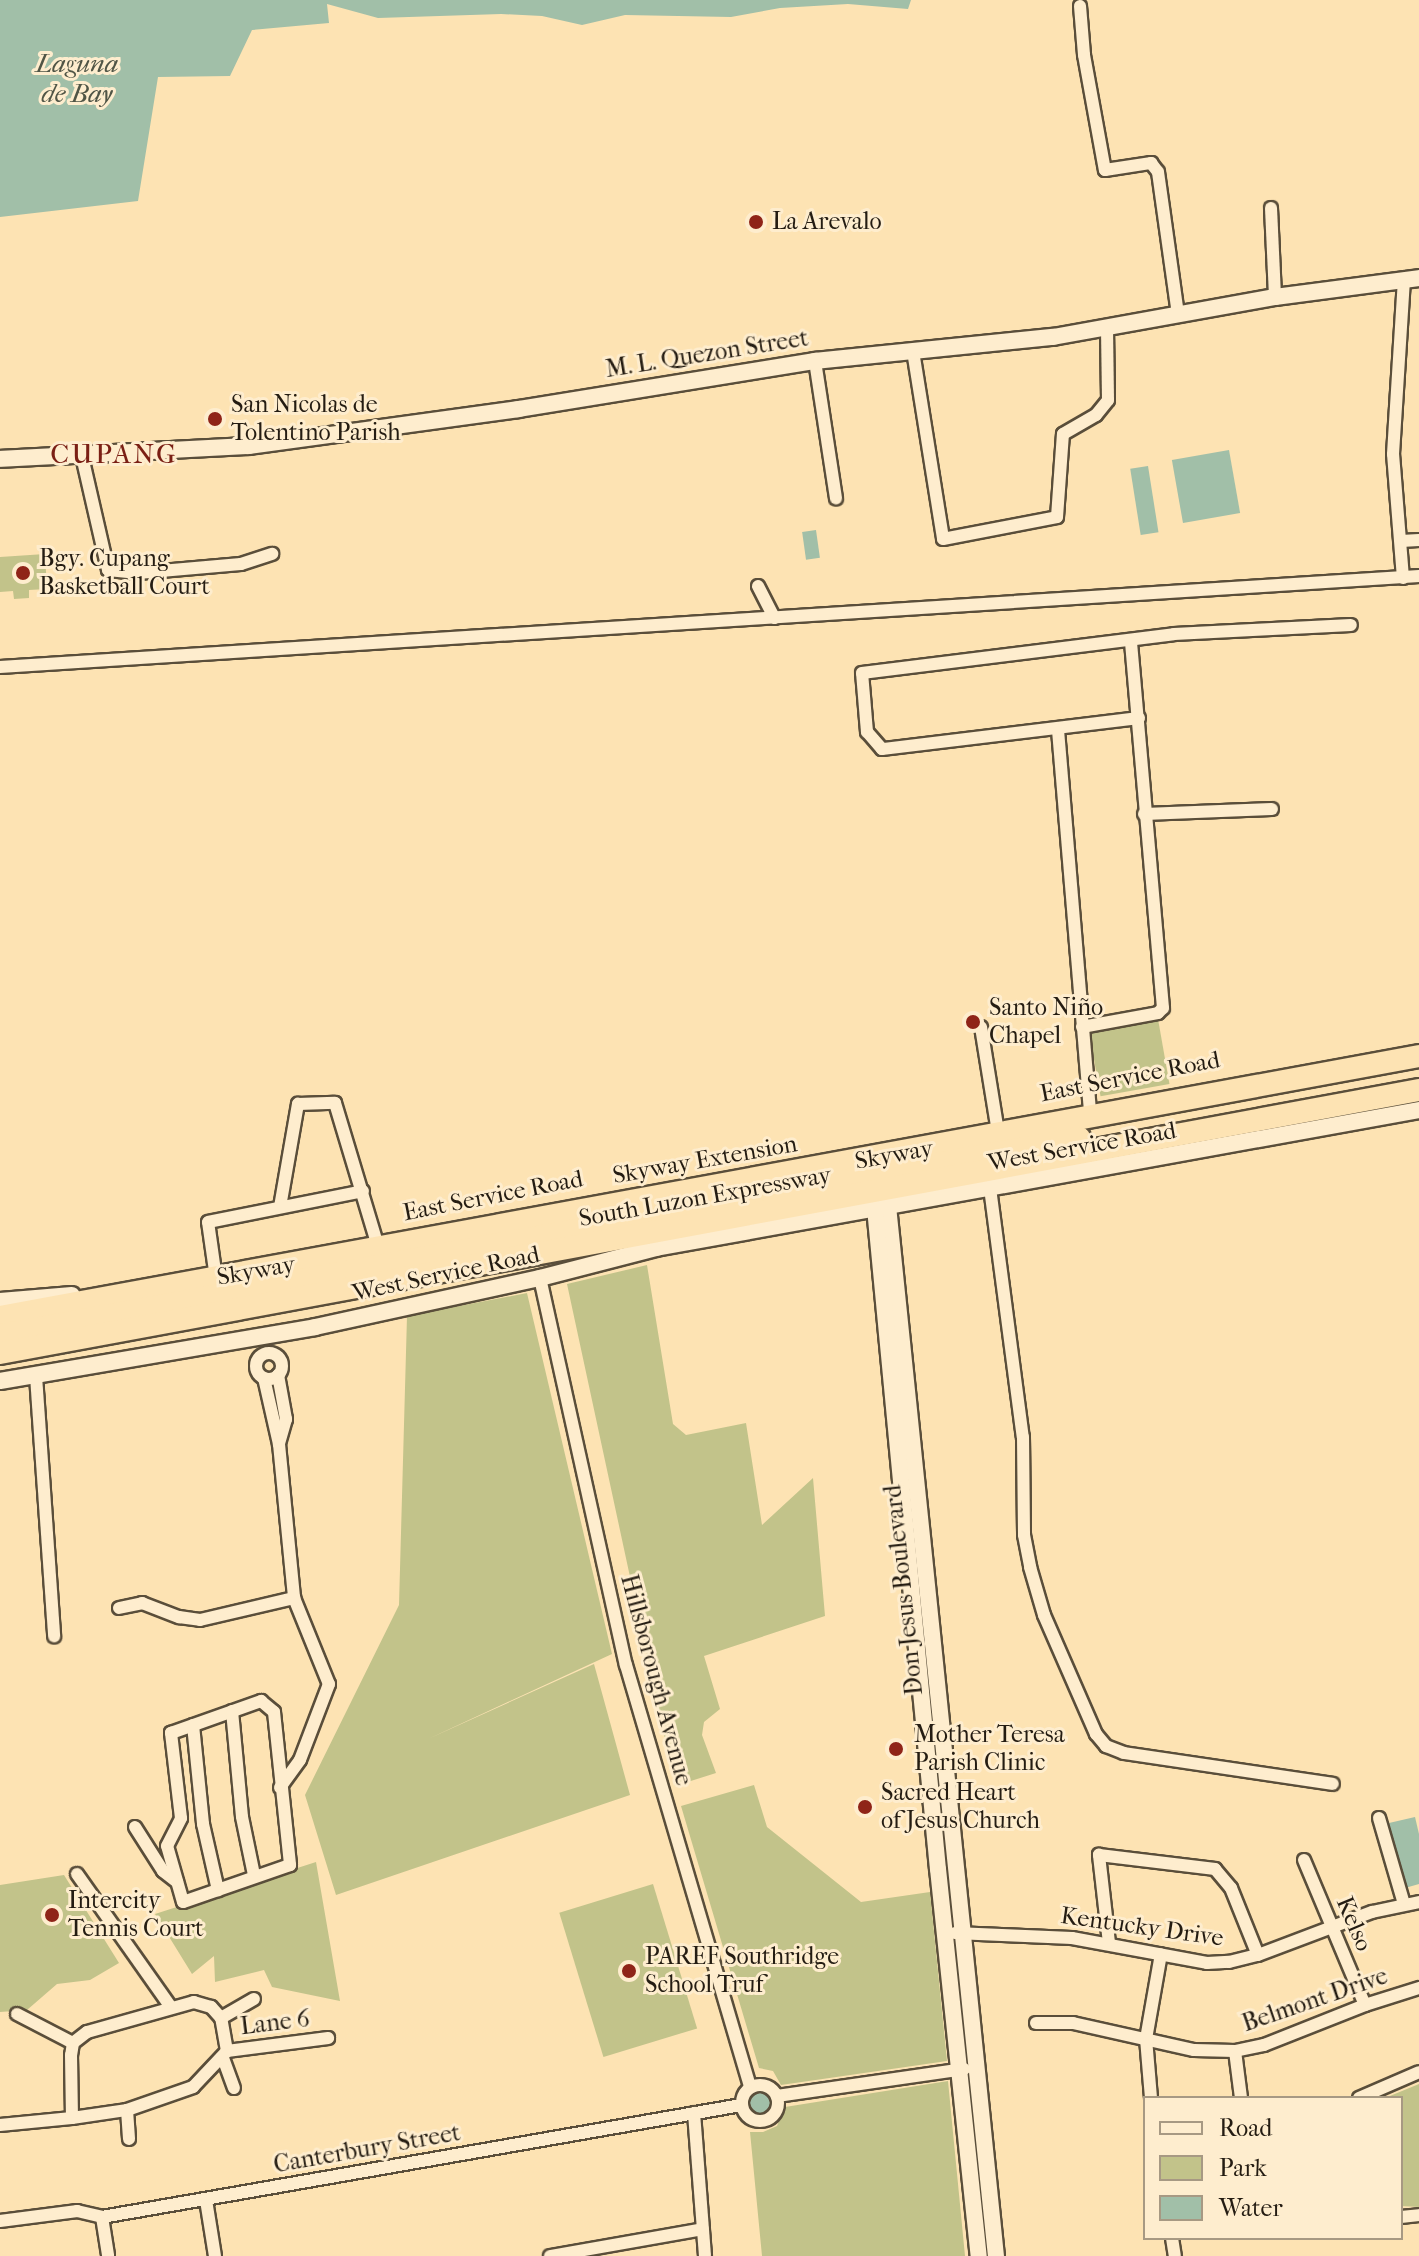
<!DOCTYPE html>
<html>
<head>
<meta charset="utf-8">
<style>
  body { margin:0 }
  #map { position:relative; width:1419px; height:2256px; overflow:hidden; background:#fde3b3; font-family:"IM FELL French Canon",serif }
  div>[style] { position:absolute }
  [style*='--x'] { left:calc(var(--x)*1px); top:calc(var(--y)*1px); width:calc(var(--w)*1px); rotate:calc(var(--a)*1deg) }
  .green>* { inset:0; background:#c2c38a; transform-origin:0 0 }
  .water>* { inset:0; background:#a1bfa8; transform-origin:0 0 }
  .round { border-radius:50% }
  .roads { filter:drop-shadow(2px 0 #5a4e3a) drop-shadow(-2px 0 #5a4e3a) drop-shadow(0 2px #5a4e3a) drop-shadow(0 -2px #5a4e3a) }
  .street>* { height:12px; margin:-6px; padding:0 6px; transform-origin:6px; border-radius:6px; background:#feedce }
  .street>.ring { margin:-6px; padding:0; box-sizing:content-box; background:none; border:12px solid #feedce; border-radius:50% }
  .secondary>* { height:16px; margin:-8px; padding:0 8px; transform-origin:8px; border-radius:8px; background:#feedce }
  .highway>* { height:22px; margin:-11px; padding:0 11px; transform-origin:11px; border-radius:11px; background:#fde3b3 }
  .dots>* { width:22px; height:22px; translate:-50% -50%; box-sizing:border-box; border:4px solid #feedce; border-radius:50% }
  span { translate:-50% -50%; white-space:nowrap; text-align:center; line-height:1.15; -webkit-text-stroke:6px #feedce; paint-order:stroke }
  .poi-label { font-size:24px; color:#241c12 }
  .left { translate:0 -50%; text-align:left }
  .street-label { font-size:24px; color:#241c12 }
  .water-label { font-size:26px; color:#505546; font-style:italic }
  .quarter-label { font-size:28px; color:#7a1f14; letter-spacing:2px }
  .legend { position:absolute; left:1143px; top:2096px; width:260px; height:144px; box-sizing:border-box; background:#feedce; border:2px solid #a79983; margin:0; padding:10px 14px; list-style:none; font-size:24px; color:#241c12 }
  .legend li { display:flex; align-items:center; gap:16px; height:40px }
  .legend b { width:40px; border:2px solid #a79983 }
</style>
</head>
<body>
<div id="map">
  <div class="green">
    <i style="clip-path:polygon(45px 554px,47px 589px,29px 590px,29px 598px,14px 599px,13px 591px,0 592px,0 557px)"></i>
    <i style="left:1158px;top:1019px;width:66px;height:70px;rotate:80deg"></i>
    <i style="clip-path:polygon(647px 1265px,673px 1424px,686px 1435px,746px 1423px,762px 1525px,813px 1478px,825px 1616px,704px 1656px,720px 1709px,704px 1722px,702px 1735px,716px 1773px,675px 1786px,567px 1284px)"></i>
    <i style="clip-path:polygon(527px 1293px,612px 1654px,428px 1739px,594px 1664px,630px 1795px,336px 1895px,305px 1795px,399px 1605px,407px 1316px)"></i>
    <i style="clip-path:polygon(754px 1785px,767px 1827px,861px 1902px,930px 1892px,947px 2061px,781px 2085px,773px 2071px,759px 2068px,681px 1806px)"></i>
    <i style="clip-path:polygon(316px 1862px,340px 2001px,272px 1987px,264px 1970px,215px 1982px,214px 1956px,192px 1974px,155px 1914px)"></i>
    <i style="clip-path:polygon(64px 1875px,119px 1963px,90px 1980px,57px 1984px,27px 2010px,0 2012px,0 1885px)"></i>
    <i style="left:653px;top:1884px;width:151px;height:98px;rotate:73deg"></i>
    <i style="clip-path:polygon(948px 2081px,965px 2256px,762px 2256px,750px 2132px,763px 2132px,777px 2126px,785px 2107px)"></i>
    <i style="clip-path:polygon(1419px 2084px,1419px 2207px,1401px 2206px,1401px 2098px,1385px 2098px)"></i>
  </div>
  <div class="water">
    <i style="clip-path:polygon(0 0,911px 0,908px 9px,848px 4px,780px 8px,731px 17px,625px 15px,582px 25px,542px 16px,501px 14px,378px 18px,327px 4px,329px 23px,252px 30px,230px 76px,158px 77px,138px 201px,0 217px)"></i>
    <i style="left:1229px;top:450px;width:64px;height:58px;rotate:80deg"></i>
    <i style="left:1148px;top:466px;width:67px;height:18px;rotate:81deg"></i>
    <i style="left:816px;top:530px;width:28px;height:14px;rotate:82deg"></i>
    <i style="clip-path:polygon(1415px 1817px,1419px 1834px,1419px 1884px,1405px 1888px,1389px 1823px)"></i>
    <i class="round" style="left:746px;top:2089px;width:28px;height:28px"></i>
  </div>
  <div class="roads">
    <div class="street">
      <i style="--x:1080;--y:6;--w:49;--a:85.3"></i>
      <i style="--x:1084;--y:55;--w:117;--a:79.7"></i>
      <i style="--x:1105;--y:170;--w:47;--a:-8.7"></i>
      <i style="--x:1151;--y:163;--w:11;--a:52"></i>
      <i style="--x:1158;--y:172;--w:144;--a:82"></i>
      <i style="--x:1271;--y:208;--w:89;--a:87.4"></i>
      <i style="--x:913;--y:351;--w:190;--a:80.9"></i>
      <i style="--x:943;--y:539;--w:116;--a:-10.9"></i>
      <i style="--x:1057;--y:517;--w:83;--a:-85.9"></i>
      <i style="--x:1063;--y:434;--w:38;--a:-30"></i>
      <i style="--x:1096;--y:415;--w:19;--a:-51"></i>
      <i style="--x:1108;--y:400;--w:73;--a:-90.8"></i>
      <i style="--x:815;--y:361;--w:139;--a:81.3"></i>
      <i style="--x:81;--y:452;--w:121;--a:77.1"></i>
      <i style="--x:108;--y:570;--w:30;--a:6"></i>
      <i style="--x:138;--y:573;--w:103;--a:-5"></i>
      <i style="--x:241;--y:564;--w:33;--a:-18"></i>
      <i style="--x:1401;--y:541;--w:18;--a:-3"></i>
      <i style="--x:1403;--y:578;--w:124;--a:-94.6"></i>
      <i style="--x:1393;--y:454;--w:174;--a:-86.4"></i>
      <i style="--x:758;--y:586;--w:36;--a:63"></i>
      <i style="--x:0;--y:667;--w:1422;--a:-3.67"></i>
      <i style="--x:1139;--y:718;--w:259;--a:173.1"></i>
      <i style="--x:882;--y:749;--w:23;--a:-131"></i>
      <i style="--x:867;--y:732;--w:59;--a:-94.8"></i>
      <i style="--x:862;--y:673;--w:314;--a:-7.1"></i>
      <i style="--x:1174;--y:634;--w:177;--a:-2.9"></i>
      <i style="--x:1058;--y:730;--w:380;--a:85.2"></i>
      <i style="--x:1144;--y:814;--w:128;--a:-2.2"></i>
      <i style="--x:981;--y:1027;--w:100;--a:80.8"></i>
      <i style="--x:1082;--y:1027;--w:77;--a:-10.4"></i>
      <i style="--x:1158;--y:1013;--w:7;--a:-45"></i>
      <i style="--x:1163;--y:1008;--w:369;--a:-95"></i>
      <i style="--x:990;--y:1188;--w:251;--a:82.5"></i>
      <i style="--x:1023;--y:1437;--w:98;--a:89.4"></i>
      <i style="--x:1024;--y:1535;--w:33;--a:79"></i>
      <i style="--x:1030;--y:1567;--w:50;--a:73.7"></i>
      <i style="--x:1044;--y:1615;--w:130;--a:66.4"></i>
      <i style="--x:1096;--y:1734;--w:16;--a:50"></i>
      <i style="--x:1106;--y:1746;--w:19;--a:21"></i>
      <i style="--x:1124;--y:1753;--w:211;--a:8.4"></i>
      <i style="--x:280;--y:1207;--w:105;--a:-80.1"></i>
      <i style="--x:298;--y:1104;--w:37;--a:-2"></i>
      <i style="--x:335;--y:1103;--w:146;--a:73.3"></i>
      <i style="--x:215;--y:1271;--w:49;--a:-98.1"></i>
      <i style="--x:208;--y:1222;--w:158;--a:-11.3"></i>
      <i style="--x:540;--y:1278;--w:396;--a:77.5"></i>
      <i style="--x:626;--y:1665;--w:440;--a:73.6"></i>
      <i class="ring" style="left:256px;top:1353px;width:14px;height:14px"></i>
      <i style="--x:278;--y:1375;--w:45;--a:79.7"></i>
      <i style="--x:286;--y:1419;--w:26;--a:106"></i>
      <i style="--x:36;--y:1376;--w:261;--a:86"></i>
      <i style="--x:264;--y:1378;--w:68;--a:77.2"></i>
      <i style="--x:279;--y:1444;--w:155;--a:84.4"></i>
      <i style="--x:294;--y:1598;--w:93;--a:67.9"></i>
      <i style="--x:329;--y:1684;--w:81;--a:110.9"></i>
      <i style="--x:300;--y:1760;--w:34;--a:126"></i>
      <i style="--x:119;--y:1608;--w:24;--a:-12"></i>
      <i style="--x:142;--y:1603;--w:40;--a:21"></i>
      <i style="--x:179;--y:1617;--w:21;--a:8"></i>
      <i style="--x:200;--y:1620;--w:97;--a:-13.2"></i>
      <i style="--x:261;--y:1701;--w:17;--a:40"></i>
      <i style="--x:274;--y:1712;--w:154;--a:84"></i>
      <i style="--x:290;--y:1865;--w:113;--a:160.9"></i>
      <i style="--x:183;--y:1902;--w:58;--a:-105.9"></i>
      <i style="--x:167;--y:1846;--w:31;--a:-63"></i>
      <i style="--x:181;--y:1818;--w:86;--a:-96.7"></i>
      <i style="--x:171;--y:1733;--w:96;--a:-19.6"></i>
      <i style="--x:232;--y:1711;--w:106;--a:84.6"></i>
      <i style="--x:242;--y:1817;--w:59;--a:78.3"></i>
      <i style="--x:193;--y:1725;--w:100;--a:84.2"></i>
      <i style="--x:203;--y:1824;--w:68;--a:77.2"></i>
      <i style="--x:1379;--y:1818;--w:90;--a:73.8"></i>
      <i style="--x:135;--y:1827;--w:52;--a:57.5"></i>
      <i style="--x:163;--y:1871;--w:18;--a:38"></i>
      <i style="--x:1304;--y:1860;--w:157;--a:67.2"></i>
      <i style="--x:77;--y:1874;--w:161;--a:54.8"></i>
      <i style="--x:955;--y:1933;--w:117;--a:2.4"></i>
      <i style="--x:1072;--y:1938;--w:137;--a:10.5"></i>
      <i style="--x:1207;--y:1963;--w:22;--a:-3"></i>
      <i style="--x:1229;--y:1962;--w:30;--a:-14"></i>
      <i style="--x:1258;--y:1955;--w:122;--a:-20.7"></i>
      <i style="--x:1372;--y:1912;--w:48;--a:-12"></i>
      <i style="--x:1109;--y:1943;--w:89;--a:-96.5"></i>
      <i style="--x:1099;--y:1855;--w:117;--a:6.9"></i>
      <i style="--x:1215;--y:1869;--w:25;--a:50"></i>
      <i style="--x:1231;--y:1888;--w:72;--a:68.1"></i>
      <i style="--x:17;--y:2014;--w:63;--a:27.4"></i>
      <i style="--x:221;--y:2018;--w:38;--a:-30"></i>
      <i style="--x:1036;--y:2023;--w:37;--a:0"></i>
      <i style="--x:1073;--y:2023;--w:124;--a:12.6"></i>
      <i style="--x:1194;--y:2050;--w:41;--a:1.4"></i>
      <i style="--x:1235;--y:2051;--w:30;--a:-12"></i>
      <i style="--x:1264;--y:2045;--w:109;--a:-21.6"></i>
      <i style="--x:1365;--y:2005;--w:57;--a:-17.5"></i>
      <i style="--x:227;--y:2051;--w:102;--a:-7.3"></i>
      <i style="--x:1235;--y:2051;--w:47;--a:82.7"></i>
      <i style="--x:223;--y:2058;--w:32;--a:70"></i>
      <i class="ring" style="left:742px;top:2085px;width:24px;height:24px"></i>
      <i style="--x:777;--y:2096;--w:189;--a:-8.2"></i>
      <i style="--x:1151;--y:2098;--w:59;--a:-94.8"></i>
      <i style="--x:1146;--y:2039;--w:86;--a:-80"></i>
      <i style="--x:1359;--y:2098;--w:65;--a:-23.4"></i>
      <i style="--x:127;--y:2110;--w:29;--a:86"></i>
      <i style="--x:694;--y:2113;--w:143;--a:85.6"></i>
      <i style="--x:0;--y:2125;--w:72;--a:-5.6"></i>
      <i style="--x:72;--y:2118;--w:56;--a:-8.3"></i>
      <i style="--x:127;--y:2110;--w:70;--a:-19.2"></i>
      <i style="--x:193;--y:2087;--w:50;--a:-46.6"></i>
      <i style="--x:227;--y:2051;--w:34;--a:-100"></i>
      <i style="--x:221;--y:2018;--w:15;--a:-132"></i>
      <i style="--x:211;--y:2007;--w:18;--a:-164"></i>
      <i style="--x:194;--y:2002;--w:111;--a:164.3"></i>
      <i style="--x:87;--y:2032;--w:18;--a:142"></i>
      <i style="--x:73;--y:2043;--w:12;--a:99"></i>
      <i style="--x:71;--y:2055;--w:63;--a:89.1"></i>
      <i style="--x:206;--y:2200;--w:57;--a:80.9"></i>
      <i style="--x:102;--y:2217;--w:39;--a:81"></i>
      <i style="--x:1401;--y:2217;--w:18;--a:-6"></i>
      <i style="--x:0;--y:2221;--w:78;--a:-7.4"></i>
      <i style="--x:77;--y:2211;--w:26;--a:13"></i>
      <i style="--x:102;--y:2217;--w:649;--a:-9.94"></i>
      <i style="--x:1172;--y:2238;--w:18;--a:81"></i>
      <i style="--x:550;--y:2256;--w:155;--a:-10"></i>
    </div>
    <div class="secondary">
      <i style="--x:0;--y:459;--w:249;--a:-3"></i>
      <i style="--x:249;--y:446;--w:272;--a:-7.8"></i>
      <i style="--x:518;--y:409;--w:301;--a:-9.2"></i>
      <i style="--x:815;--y:361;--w:239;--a:-5.8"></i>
      <i style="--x:1053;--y:337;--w:226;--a:-10.2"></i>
      <i style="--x:1275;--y:297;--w:145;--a:-7.5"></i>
      <i style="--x:888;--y:1206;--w:1056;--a:84.13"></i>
      <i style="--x:875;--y:1208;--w:664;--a:84.56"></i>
      <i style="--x:938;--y:1869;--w:389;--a:84"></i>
      <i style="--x:0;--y:1301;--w:72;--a:-4.8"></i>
      <i style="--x:0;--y:1381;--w:320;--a:-9.7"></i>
      <i style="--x:315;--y:1327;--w:230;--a:-12.3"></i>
      <i style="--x:540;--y:1278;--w:120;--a:-14.5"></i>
      <i style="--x:656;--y:1248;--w:775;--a:-10.25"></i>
    </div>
    <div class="highway">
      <i style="--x:0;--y:1317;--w:1443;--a:-10.42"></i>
      <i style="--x:0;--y:1335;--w:1097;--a:-10.35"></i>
      <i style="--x:0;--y:1353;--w:1443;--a:-10.5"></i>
    </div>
  </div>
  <div class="dots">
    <i style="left:756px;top:222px;background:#8f2418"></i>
    <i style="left:215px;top:419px;background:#8f2418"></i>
    <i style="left:23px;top:573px;background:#8f2418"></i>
    <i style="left:973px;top:1022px;background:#8f2418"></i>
    <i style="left:896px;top:1749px;background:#8f2418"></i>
    <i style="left:865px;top:1807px;background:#8f2418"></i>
    <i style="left:52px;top:1915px;background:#8f2418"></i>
    <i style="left:629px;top:1971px;background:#8f2418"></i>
  </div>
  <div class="poi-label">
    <span class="left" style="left:772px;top:222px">La Arevalo</span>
    <span class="left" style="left:231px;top:419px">San Nicolas de<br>Tolentino Parish</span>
    <span class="left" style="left:39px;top:573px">Bgy. Cupang<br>Basketball Court</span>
    <span class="left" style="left:989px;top:1022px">Santo Niño<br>Chapel</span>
    <span class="left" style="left:914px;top:1749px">Mother Teresa<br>Parish Clinic</span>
    <span class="left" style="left:881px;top:1807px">Sacred Heart<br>of Jesus Church</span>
    <span class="left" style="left:68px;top:1915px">Intercity<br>Tennis Court</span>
    <span class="left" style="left:645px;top:1971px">PAREF Southridge<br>School Truf</span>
  </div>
  <div class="street-label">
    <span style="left:707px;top:354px;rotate:-9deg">M. L. Quezon Street</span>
    <span style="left:1130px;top:1077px;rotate:-11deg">East Service Road</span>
    <span style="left:1082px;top:1147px;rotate:-10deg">West Service Road</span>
    <span style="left:894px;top:1155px;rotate:-10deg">Skyway</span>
    <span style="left:705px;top:1160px;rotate:-10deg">Skyway Extension</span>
    <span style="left:493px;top:1196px;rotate:-11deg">East Service Road</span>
    <span style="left:705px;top:1197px;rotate:-10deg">South Luzon Expressway</span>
    <span style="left:256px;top:1271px;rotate:-10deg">Skyway</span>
    <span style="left:446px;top:1274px;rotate:-12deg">West Service Road</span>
    <span style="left:904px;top:1590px;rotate:-96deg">Don Jesus Boulevard</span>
    <span style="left:656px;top:1680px;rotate:75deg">Hillsborough Avenue</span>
    <span style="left:1354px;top:1924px;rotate:67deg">Kelso</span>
    <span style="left:1142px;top:1927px;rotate:8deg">Kentucky Drive</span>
    <span style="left:1315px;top:2000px;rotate:-19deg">Belmont Drive</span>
    <span style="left:275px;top:2023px;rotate:-7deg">Lane 6</span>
    <span style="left:367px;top:2149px;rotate:-10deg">Canterbury Street</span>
  </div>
  <div class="water-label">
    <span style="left:77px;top:79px">Laguna<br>de Bay</span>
  </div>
  <div class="quarter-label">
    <span style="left:114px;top:454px">CUPANG</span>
  </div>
  <ul class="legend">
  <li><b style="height:10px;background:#feedce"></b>Road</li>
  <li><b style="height:22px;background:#c2c38a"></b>Park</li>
  <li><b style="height:22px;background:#a1bfa8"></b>Water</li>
  </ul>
</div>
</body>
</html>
